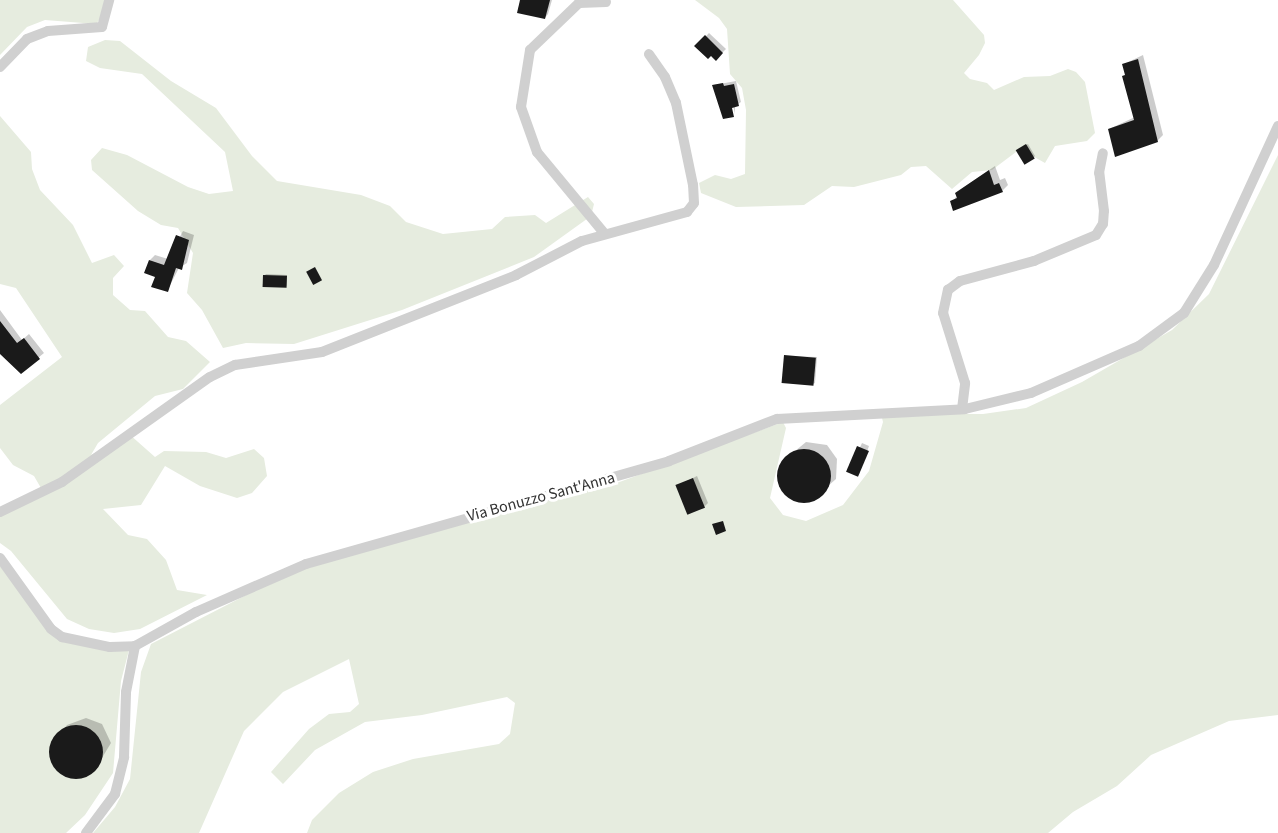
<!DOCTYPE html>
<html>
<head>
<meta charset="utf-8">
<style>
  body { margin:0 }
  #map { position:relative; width:1278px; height:833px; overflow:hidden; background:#fff; font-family:"Source Sans 3",sans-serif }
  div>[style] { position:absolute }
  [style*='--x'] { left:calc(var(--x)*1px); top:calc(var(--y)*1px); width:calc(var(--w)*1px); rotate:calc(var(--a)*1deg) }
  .green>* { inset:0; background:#e6ecdf }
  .shadow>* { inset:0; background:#0003 }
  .building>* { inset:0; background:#1a1a1a; transform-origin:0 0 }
  .round { border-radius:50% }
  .street>* { height:10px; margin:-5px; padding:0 5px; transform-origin:5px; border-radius:5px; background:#d0d0d0 }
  span { translate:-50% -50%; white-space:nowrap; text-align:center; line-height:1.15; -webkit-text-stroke:6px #fff; paint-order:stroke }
  .street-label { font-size:16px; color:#333 }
</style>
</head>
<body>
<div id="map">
  <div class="green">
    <i style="clip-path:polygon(0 0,105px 0,103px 15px,96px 24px,45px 20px,27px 27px,0 55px)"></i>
    <i style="clip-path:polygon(695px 0,953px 0,984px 35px,985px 43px,979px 55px,964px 73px,970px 79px,987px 83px,994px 90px,1024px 77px,1050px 76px,1068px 69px,1076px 72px,1085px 82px,1095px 133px,1087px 141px,1055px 146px,1045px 163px,1020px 149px,992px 170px,972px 172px,952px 189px,926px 166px,911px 167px,901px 175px,854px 187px,832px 186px,804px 205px,736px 207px,701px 193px,699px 183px,715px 175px,731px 179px,745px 174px,746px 110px,742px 88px,730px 74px,727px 29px,719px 18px)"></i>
    <i style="clip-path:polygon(105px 40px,120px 41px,171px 81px,216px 108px,252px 156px,277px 181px,361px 195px,390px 206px,406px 222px,443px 234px,492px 229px,505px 217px,535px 215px,546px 223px,588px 197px,594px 204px,591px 216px,534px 257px,402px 310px,294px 344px,246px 343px,223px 348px,202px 310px,187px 293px,193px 253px,178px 228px,161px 225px,138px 211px,92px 170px,91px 160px,102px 148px,127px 155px,188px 187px,209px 194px,233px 191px,225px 152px,142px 74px,100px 68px,86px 61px,88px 47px)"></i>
    <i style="clip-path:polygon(0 116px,31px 152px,32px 169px,40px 190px,73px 225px,92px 263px,114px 255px,124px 266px,113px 278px,113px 295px,130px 310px,145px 311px,168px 337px,186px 341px,210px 362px,183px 389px,155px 396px,98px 443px,91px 455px,129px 434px,155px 457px,164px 451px,206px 452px,226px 458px,254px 449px,264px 458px,267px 476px,252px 493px,237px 498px,200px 486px,165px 466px,141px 505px,103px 509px,128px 535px,147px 539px,166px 560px,177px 590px,207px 595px,140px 629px,114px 633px,89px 629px,67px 619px,11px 551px,0 543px,0 513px,45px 495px,34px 476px,13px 465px,0 448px,0 405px,62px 357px,16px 288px,0 284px)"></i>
    <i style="clip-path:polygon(1278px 155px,1278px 715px,1229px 721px,1151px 755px,1117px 786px,1073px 812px,1048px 833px,307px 833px,312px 820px,339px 793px,373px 772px,413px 759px,499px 744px,510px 734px,515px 703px,507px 697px,422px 715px,365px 722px,315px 750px,283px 784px,271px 772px,309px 729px,329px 714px,350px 712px,359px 704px,349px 659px,283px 692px,244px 731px,199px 833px,93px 833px,115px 807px,130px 779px,141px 672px,151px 644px,285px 575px,502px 509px,614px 484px,783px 422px,786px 428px,770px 498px,783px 515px,806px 521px,843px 505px,869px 471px,883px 422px,881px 414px,983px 414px,1026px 408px,1082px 382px,1172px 330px,1209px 294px)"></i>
    <i style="clip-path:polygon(0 566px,57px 634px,129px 650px,121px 681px,113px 773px,85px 815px,66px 833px,0 833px)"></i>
  </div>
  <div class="shadow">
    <i style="clip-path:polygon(521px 0,552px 0,548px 14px,545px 18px)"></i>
    <i style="clip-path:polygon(709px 33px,726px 49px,716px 59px,697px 46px)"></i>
    <i style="clip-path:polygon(1143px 55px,1163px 135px,1157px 141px,1109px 129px,1135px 117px,1124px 64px)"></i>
    <i style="clip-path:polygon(736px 81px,741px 102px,735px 106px,735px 114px,732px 101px,714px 85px)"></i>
    <i style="clip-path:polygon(1028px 144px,1035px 156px,1034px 157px,1019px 149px)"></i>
    <i style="clip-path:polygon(995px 166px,1000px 180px,1005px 178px,1008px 185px,1002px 191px,952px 202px,963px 188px)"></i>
    <i style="clip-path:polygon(183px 231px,194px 235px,187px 263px,179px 268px,167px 291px,150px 260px,155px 255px,168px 259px)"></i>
    <i style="clip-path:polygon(287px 275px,286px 287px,264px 276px,266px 274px)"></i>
    <i style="clip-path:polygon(0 310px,22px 340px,29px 334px,44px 353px,21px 372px,0 352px)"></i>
    <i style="clip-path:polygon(785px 356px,817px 357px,815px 383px,813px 384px)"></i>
    <i style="clip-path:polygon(806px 442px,827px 445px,837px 459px,836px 479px,811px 501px,791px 498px,779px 481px,783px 461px)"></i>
    <i style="clip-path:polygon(862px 443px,869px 446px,859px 474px,849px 471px)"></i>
    <i style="clip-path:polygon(697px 476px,708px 503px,704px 507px,677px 486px)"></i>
    <i style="clip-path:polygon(86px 718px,102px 724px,111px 743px,94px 771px,75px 778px,57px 769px,51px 749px,67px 725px)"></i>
  </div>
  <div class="building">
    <i style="clip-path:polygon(520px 0,550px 0,545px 19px,517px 13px)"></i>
    <i style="clip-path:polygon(705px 35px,723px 53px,716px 61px,711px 56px,708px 59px,694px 46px)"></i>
    <i style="clip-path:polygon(1138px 59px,1158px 142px,1115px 157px,1108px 129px,1134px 120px,1122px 76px,1125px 75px,1122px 64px)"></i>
    <i style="clip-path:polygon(723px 83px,724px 86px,734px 84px,739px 106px,732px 108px,734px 117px,723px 119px,712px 85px)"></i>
    <i style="left:1026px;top:144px;width:17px;height:12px;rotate:59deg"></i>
    <i style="clip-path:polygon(989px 170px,994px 185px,999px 183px,1003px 192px,953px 211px,950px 201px,957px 198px,955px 193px)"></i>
    <i style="clip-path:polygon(176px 235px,189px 240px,182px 270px,176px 268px,168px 292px,151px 287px,155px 277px,144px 273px,149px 260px,164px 265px)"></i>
    <i style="left:315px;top:267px;width:15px;height:10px;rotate:62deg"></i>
    <i style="left:263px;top:275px;width:24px;height:12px;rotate:2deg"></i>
    <i style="clip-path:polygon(0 321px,17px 343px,24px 338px,40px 359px,21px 374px,0 354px)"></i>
    <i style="left:784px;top:355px;width:32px;height:28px;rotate:5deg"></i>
    <i style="left:857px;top:446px;width:13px;height:28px;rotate:23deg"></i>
    <i class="round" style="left:777px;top:449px;width:54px;height:54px"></i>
    <i style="left:693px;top:478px;width:32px;height:19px;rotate:68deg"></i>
    <i style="clip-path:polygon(723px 521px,726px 531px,716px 535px,712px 524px)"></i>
    <i class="round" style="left:49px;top:725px;width:54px;height:54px"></i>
  </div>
  <div class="street">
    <i style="--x:0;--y:67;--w:39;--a:-46"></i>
    <i style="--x:27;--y:39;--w:22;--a:-21"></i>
    <i style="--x:48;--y:31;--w:54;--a:-4.2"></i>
    <i style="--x:102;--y:27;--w:28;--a:-75"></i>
    <i style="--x:604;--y:233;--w:105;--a:-129.6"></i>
    <i style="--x:537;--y:152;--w:48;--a:-109.6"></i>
    <i style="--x:521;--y:107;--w:58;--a:-81"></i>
    <i style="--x:530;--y:50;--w:68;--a:-43.8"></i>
    <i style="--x:579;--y:3;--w:27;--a:-2"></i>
    <i style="--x:962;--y:409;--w:26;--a:-83"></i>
    <i style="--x:965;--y:383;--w:73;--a:-107.4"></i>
    <i style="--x:943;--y:313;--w:24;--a:-78"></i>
    <i style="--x:948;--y:290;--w:15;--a:-37"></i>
    <i style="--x:960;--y:281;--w:77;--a:-15.1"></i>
    <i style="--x:1034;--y:261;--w:67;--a:-22.8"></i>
    <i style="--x:1096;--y:235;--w:13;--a:-58"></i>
    <i style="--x:1103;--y:224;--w:13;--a:-86"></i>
    <i style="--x:1104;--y:211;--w:38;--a:-97"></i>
    <i style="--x:1099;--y:173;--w:20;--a:-79"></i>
    <i style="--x:0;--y:512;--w:69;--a:-25.8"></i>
    <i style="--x:62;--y:482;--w:181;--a:-35.4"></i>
    <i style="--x:210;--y:377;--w:28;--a:-26"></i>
    <i style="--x:235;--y:365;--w:88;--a:-8.5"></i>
    <i style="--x:322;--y:352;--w:209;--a:-21.6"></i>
    <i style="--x:516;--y:275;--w:74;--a:-27.3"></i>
    <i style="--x:582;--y:241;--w:109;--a:-15.4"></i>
    <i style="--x:687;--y:212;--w:11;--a:-52"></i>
    <i style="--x:694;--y:203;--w:18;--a:-93"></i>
    <i style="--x:693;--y:185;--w:84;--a:-101.7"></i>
    <i style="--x:676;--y:103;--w:28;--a:-113"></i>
    <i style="--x:665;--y:77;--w:28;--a:-125"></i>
    <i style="--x:0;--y:558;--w:87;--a:54.3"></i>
    <i style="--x:51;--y:629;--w:14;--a:36"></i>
    <i style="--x:62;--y:637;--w:49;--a:11.8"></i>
    <i style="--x:110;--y:647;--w:25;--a:-2"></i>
    <i style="--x:135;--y:646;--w:70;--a:-29.1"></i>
    <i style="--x:196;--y:612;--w:120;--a:-23.6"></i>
    <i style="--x:306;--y:564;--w:377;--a:-15.8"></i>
    <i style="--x:669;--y:461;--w:116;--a:-21.3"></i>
    <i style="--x:777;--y:419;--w:188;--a:-3"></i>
    <i style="--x:965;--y:409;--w:68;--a:-13.6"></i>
    <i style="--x:1031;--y:393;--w:118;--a:-23.5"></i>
    <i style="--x:1139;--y:346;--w:56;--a:-36.3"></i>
    <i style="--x:1184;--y:313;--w:57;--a:-58"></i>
    <i style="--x:1214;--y:265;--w:153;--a:-65.3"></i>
    <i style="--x:86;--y:833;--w:49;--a:-53.4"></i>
    <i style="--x:115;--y:794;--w:38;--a:-76"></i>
    <i style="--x:124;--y:757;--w:65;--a:-88.2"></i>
    <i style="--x:126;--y:692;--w:47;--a:-78.9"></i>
  </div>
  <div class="street-label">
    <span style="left:541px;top:497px;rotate:-15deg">Via Bonuzzo Sant'Anna</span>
  </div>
</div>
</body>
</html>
